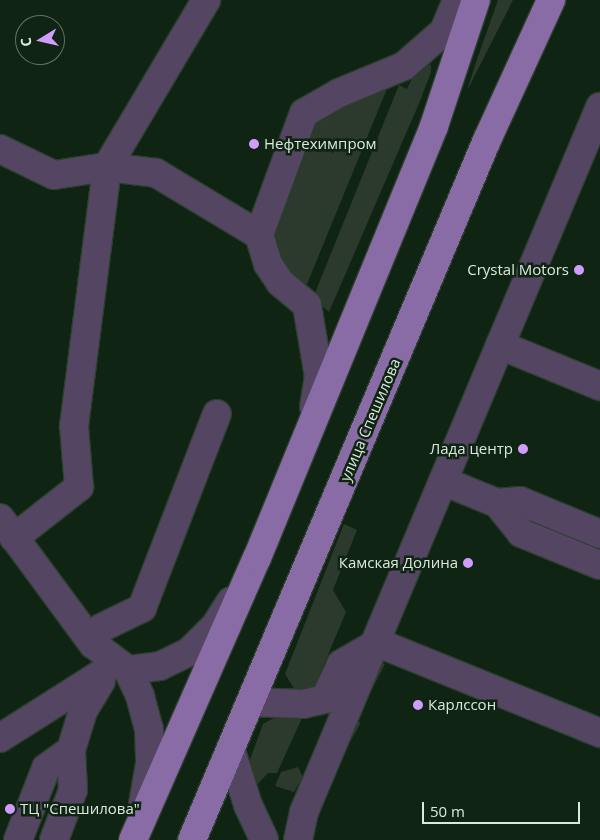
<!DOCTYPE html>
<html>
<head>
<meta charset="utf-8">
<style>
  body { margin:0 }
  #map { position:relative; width:600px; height:840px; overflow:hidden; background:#0f2413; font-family:"Open Sans",sans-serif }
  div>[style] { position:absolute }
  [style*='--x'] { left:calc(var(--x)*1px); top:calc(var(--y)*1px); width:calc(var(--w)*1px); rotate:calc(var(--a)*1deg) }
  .green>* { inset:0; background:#2b3a2d; transform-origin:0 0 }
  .roads { filter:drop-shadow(1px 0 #2c3f2f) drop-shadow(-1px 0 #2c3f2f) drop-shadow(0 1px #2c3f2f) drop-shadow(0 -1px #2c3f2f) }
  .minor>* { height:28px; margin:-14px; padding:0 14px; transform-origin:14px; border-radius:14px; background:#544662 }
  .major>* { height:28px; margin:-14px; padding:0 14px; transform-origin:14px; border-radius:14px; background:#896ca5 }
  .dots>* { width:14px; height:14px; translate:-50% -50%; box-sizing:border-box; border:2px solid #0f2413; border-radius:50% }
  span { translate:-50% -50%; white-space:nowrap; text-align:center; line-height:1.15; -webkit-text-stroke:5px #0f2413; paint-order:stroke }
  .poi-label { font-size:15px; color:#dbe8dc }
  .left { translate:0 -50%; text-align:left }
  .right { translate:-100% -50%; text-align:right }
  .street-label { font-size:15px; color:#dbe8dc }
  .north { position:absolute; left:15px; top:15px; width:50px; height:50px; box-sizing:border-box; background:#0f2413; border:1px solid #617263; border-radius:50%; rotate:261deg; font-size:14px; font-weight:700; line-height:20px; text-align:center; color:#dbe8dc }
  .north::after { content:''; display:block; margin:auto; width:18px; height:22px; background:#d09dff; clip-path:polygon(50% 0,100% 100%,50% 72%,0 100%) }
  .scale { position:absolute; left:422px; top:802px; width:158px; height:22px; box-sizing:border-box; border:2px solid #dbe8dc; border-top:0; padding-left:6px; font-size:15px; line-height:18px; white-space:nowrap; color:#dbe8dc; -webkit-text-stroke:4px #0f2413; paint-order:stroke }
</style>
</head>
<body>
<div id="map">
  <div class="green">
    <i style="clip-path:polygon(498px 0,513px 0,467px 91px,475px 65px)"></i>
    <i style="clip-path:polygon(424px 63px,431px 65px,431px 72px,420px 101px,329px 312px,313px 298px,399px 85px,407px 89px,418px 66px)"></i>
    <i style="clip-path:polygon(391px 79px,305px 289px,283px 266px,272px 231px,318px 115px)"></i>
    <i style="clip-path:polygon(344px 524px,357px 530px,333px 590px,346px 612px,315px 686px,309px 690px,295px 690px,285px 674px)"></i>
    <i style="left:377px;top:660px;width:9px;height:49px;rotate:27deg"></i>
    <i style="clip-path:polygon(295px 714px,302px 718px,277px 773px,268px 773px,252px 790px,248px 765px,263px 724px,277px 716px)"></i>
    <i style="left:352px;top:718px;width:10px;height:91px;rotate:29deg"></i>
    <i style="clip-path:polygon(298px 767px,303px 777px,294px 792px,275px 786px,281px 772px)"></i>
  </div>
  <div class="roads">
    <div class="minor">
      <i style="--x:0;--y:149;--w:60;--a:25.7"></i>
      <i style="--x:54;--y:175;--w:54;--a:-8.6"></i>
      <i style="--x:107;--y:167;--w:49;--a:7"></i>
      <i style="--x:156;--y:173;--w:120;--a:31"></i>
      <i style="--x:500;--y:345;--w:108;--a:22.3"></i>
      <i style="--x:314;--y:407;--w:30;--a:-81"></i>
      <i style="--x:319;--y:377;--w:73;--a:-99.5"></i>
      <i style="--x:307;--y:305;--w:35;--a:-140"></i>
      <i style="--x:280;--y:282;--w:22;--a:-124"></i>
      <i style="--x:268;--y:264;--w:30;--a:-107"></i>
      <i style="--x:259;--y:235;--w:130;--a:-69.8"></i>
      <i style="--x:304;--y:113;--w:40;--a:-29.7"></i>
      <i style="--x:339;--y:93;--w:70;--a:-22.6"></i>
      <i style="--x:404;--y:66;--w:53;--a:-41.2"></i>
      <i style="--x:444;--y:31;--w:34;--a:-67"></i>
      <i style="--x:443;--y:481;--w:58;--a:22.2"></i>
      <i style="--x:497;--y:503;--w:38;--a:51"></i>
      <i style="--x:521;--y:533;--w:85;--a:22.1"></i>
      <i style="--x:497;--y:503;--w:23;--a:-5"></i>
      <i style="--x:520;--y:501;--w:87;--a:22.4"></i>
      <i style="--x:0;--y:518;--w:157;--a:53.6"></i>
      <i style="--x:93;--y:644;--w:44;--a:36.6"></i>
      <i style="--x:128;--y:670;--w:29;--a:65"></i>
      <i style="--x:140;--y:696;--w:34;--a:75"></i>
      <i style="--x:149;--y:729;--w:35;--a:88"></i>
      <i style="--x:150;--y:764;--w:41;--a:99.9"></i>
      <i style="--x:14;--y:538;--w:83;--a:-38.1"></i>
      <i style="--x:79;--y:487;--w:61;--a:-94.7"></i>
      <i style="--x:74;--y:426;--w:261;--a:-82.7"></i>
      <i style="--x:107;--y:167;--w:194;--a:-59.3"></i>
      <i style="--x:376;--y:642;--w:242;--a:22.1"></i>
      <i style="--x:93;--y:644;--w:18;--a:-63"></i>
      <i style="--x:101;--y:628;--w:46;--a:-26"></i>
      <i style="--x:142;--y:608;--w:208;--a:-68.9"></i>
      <i style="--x:128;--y:670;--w:32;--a:-7"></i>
      <i style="--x:160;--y:666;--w:32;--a:-26"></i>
      <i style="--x:189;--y:652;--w:38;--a:-45"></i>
      <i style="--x:216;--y:625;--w:28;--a:-58"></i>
      <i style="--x:252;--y:702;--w:51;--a:2.2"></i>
      <i style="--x:303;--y:704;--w:23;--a:-13"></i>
      <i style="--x:325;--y:699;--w:38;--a:-65"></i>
      <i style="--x:341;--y:664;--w:38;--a:-30"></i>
      <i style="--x:0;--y:738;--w:123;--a:-32.4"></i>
      <i style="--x:231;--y:751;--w:57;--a:72.5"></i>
      <i style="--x:248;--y:805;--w:38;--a:65"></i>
      <i style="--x:18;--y:840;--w:77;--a:-68.7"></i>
      <i style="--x:46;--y:768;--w:31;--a:-36"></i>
      <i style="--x:54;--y:840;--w:53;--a:-69.2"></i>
      <i style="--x:73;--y:790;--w:40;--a:-92.9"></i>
      <i style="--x:71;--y:750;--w:41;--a:-72.9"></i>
      <i style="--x:83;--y:711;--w:35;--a:-59"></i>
      <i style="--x:298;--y:840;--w:29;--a:-78"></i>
      <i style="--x:304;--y:812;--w:765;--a:-67.22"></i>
    </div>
    <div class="major">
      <i style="--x:133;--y:840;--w:308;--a:-66.3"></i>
      <i style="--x:257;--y:558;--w:467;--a:-67.7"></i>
      <i style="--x:434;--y:126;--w:133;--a:-71.6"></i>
      <i style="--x:192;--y:840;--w:760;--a:-67.15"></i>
      <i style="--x:487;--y:140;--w:154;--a:-65.4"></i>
    </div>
  </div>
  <div class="dots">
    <i style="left:254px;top:144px;background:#d09dff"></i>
    <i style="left:579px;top:270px;background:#d09dff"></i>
    <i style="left:523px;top:449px;background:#d09dff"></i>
    <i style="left:468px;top:563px;background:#d09dff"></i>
    <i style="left:418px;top:705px;background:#d09dff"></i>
    <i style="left:10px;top:809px;background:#d09dff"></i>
  </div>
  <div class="poi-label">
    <span class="left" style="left:264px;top:144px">Нефтехимпром</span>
    <span class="right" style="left:569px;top:270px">Crystal Motors</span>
    <span class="right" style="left:513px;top:449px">Лада центр</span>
    <span class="right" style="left:458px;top:563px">Камская Долина</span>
    <span class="left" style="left:428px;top:705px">Карлссон</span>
    <span class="left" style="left:20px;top:809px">ТЦ "Спешилова"</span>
  </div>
  <div class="street-label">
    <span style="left:370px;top:420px;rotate:-67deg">улица Спешилова</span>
  </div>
  <div class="north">С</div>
  <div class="scale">50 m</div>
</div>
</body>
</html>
